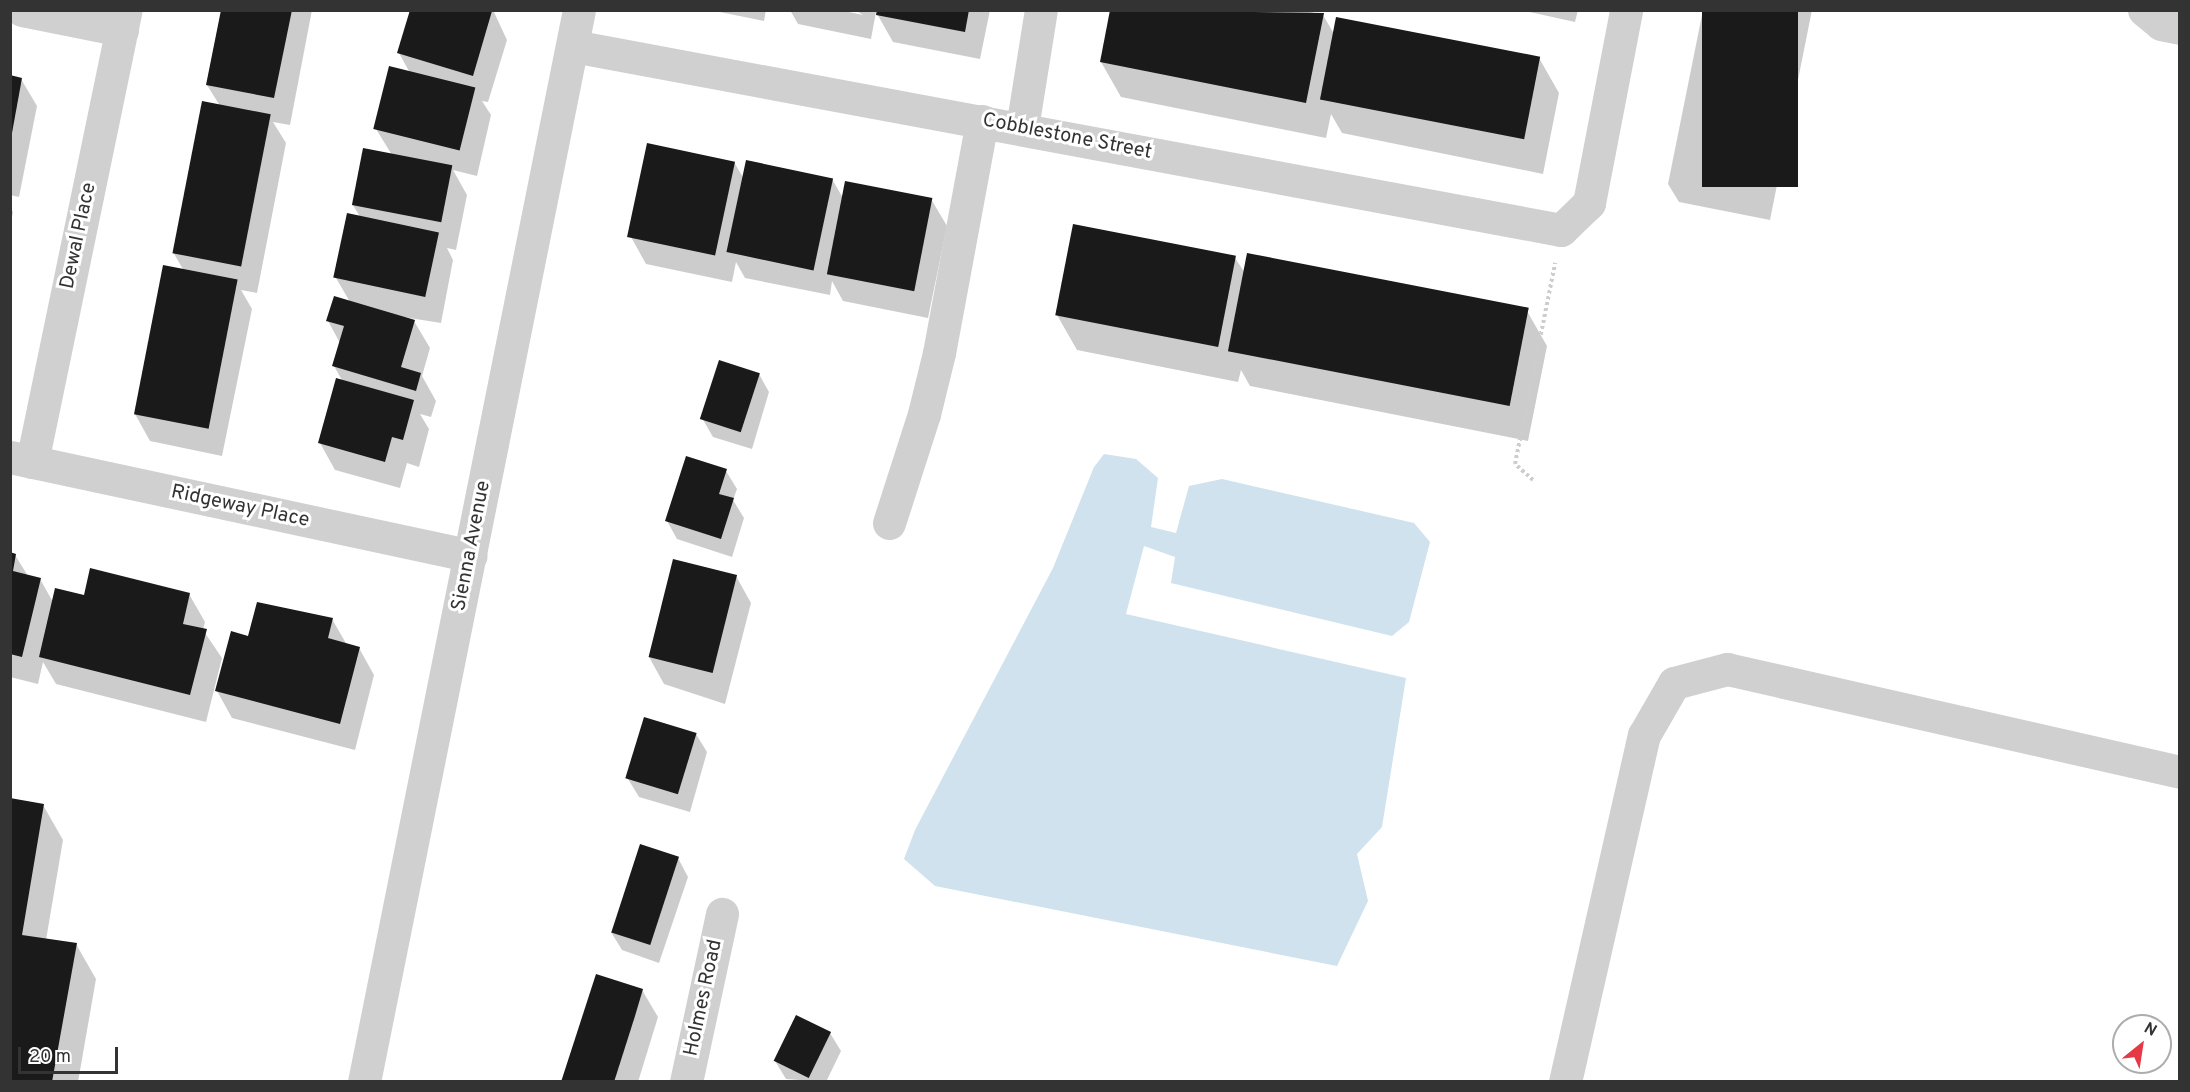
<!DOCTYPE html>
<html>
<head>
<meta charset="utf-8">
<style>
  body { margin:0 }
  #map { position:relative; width:2190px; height:1092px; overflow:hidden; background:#fff; font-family:Overpass,sans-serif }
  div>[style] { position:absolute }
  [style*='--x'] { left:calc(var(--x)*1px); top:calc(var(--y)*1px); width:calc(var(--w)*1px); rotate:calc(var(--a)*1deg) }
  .water>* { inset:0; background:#cfe2ee }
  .shadow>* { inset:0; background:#0003 }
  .building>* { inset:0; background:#1a1a1a; transform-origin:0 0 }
  .path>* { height:4px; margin-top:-2px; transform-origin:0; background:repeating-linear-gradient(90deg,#cdcdcd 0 3px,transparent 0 6px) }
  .minor>* { height:33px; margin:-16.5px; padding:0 16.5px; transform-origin:16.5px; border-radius:16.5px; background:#d0d0d0 }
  span { translate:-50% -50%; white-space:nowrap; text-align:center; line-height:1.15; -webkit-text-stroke:6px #fff; paint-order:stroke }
  .street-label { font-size:20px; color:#333 }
  .frame { position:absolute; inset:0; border:12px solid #333; pointer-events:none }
  .north { position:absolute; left:2112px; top:1014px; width:60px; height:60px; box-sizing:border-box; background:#fff; border:2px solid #adadad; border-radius:50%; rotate:30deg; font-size:16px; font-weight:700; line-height:24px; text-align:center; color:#333 }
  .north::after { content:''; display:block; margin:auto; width:21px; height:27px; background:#e63946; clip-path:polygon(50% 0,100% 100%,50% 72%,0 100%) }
  .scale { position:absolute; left:18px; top:1047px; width:100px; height:27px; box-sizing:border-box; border:3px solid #333; border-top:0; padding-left:8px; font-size:18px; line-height:21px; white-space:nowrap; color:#333; -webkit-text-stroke:4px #fff; paint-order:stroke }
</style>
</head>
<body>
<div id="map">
  <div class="water">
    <i style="clip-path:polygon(1104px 454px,1136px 459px,1158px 478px,1151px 527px,1176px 533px,1189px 486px,1222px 479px,1414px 523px,1430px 542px,1409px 622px,1392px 636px,1171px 583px,1175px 557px,1144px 546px,1126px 614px,1406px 678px,1382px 827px,1357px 854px,1368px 901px,1337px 966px,935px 886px,904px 859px,915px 830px,1053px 568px,1094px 467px)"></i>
  </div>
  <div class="shadow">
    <i style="clip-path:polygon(222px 10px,312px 10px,290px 125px,273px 122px,286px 143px,257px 293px,241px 290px,252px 309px,222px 456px,150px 441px,135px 414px,184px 271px,173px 252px,220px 106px,207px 85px)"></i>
    <i style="clip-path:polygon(411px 10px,493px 10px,507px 40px,488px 102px,482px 101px,491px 115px,477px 176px,453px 170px,467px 195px,456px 250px,447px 248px,453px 260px,441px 323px,397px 316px,414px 321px,430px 348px,422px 376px,436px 401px,431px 417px,420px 414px,429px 429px,419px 467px,407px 463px,400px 488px,335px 470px,320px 443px,343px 382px,334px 366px,340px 343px,328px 321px,350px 302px,336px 278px,360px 217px,353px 205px,392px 155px,376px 129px,410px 73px,399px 53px)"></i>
    <i style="clip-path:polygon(710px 10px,766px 10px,764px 21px)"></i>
    <i style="clip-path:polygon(790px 10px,840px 10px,863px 15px,855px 10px,990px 10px,980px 59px,893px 42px,876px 12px,871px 39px,798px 24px)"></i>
    <i style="clip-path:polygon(1112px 10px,1302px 10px,1323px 15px,1334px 34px,1539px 58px,1559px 93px,1543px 174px,1342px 133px,1331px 114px,1326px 138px,1121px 97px,1101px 62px)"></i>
    <i style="clip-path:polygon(1520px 10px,1578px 10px,1575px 22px)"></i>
    <i style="clip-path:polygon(1703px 10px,1812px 10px,1770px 220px,1679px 202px,1668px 184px)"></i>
    <i style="clip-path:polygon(10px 77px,21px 79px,37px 106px,19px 197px,10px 195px)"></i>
    <i style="clip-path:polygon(734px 162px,744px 179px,832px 179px,843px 198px,931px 199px,947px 226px,928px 318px,843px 301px,832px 281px,830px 295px,745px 278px,736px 262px,732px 282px,646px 264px,631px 237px)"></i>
    <i style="clip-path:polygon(10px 207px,13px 212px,10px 225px)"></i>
    <i style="clip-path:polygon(1235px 258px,1245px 273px,1527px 311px,1547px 346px,1528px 441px,1250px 386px,1241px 370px,1238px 382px,1077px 350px,1057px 315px)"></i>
    <i style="clip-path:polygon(759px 374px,769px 392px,752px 449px,713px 437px,702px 418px)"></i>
    <i style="clip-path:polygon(726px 471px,737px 489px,733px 500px,744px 518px,732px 557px,677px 539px,667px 521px)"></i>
    <i style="clip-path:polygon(10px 554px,15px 555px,28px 576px,40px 579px,53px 602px,85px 597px,189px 594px,205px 622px,203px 630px,222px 658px,206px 722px,56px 684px,43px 662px,38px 684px,10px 677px)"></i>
    <i style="clip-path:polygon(736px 576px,751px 603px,725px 704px,664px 684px,649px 657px)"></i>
    <i style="clip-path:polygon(332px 619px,347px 645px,359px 648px,374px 675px,355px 750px,232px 718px,217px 691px,249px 638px)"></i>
    <i style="clip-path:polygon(696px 734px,707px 752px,690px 812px,639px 797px,628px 779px)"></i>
    <i style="clip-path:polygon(10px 800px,43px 805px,63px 840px,46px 940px,76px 944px,96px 979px,78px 1082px,10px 1082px)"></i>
    <i style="clip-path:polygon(678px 858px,688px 877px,659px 963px,622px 950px,611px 932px)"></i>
    <i style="clip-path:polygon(642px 990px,658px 1017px,638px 1082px,563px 1082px)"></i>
    <i style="clip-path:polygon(830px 1033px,841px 1051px,826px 1082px,786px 1079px,775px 1061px)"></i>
  </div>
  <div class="building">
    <i style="clip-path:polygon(221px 10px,292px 10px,274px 98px,206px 85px)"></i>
    <i style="clip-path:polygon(410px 10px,492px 11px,473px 76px,397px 53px)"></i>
    <i style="clip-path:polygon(877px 10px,969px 10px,965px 32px,876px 15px)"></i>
    <i style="clip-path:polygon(1110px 10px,1324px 13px,1306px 103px,1100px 62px)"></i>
    <i style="left:1702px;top:10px;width:96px;height:177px"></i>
    <i style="left:1336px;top:17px;width:208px;height:84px;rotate:11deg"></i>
    <i style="left:389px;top:66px;width:89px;height:65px;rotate:14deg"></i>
    <i style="clip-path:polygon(10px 75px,22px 78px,12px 133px,10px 133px)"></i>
    <i style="left:202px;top:101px;width:70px;height:155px;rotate:11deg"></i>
    <i style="left:647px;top:143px;width:90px;height:96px;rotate:12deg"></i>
    <i style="left:363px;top:148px;width:91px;height:58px;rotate:11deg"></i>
    <i style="left:746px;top:160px;width:89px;height:94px;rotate:12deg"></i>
    <i style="left:845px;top:181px;width:89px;height:95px;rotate:11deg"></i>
    <i style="left:347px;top:213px;width:94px;height:66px;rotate:12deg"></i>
    <i style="left:1073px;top:224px;width:166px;height:93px;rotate:11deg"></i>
    <i style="left:1247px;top:253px;width:287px;height:100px;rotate:11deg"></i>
    <i style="left:163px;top:265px;width:76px;height:152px;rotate:11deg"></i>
    <i style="clip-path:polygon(334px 296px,415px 320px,401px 367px,421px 373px,416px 391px,332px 366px,344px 326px,326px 321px)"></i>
    <i style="left:719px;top:360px;width:43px;height:62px;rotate:18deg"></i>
    <i style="clip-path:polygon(336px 378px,414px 400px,403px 440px,392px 437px,385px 462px,318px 443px)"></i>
    <i style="clip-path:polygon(686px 456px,727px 469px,719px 494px,734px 498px,721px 539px,665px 521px)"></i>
    <i style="clip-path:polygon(10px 552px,16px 554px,13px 571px,41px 578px,22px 657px,10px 654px)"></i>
    <i style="left:673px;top:559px;width:66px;height:101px;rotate:14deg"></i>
    <i style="clip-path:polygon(90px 568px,190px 593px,183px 624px,207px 629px,190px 695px,39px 657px,55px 588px,84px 595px)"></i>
    <i style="clip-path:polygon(257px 602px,333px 618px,328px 638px,360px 647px,340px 724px,215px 691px,231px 631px,248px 636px)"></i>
    <i style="left:644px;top:717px;width:55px;height:64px;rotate:17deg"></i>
    <i style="clip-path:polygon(10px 798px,44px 804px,22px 935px,77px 943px,52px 1082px,10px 1082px)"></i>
    <i style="left:640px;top:844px;width:41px;height:93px;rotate:18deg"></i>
    <i style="clip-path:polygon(596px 974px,643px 989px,635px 1016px,614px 1082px,561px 1082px)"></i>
    <i style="left:796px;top:1015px;width:39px;height:51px;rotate:26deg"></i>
  </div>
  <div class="path">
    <i style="--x:1533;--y:480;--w:24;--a:-138"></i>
    <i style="--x:1515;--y:464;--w:205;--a:-78.7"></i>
  </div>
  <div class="minor">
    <i style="--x:22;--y:10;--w:102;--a:11.3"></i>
    <i style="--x:2144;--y:10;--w:22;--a:39"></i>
    <i style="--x:2161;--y:24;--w:19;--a:12"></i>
    <i style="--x:573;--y:46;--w:1005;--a:10.55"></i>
    <i style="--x:1561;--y:230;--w:39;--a:-44"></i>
    <i style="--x:1589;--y:203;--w:197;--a:-79.1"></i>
    <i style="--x:1022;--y:128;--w:120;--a:-80.9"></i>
    <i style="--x:10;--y:457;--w:471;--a:12.1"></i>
    <i style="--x:32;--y:462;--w:462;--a:-78.3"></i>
    <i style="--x:889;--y:523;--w:114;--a:-72.2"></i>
    <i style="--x:924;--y:414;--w:63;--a:-76.2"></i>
    <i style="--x:939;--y:353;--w:236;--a:-79.5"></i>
    <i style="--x:364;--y:1082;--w:1093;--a:-78.66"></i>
    <i style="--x:686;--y:1082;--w:172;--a:-77.9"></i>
    <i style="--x:1565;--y:1082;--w:356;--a:-77.2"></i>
    <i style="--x:1644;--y:735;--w:60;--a:-60"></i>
    <i style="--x:1674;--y:683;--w:55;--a:-14.8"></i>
    <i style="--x:1727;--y:669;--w:465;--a:12.8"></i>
  </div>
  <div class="street-label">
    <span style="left:1067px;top:137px;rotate:11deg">Cobblestone Street</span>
    <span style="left:79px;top:236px;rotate:-78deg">Dewal Place</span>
    <span style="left:240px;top:507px;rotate:12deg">Ridgeway Place</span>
    <span style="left:472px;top:546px;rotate:-79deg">Sienna Avenue</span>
    <span style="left:704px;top:998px;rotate:-78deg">Holmes Road</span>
  </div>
  <div class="frame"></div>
  <div class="north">N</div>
  <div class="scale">20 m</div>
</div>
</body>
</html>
